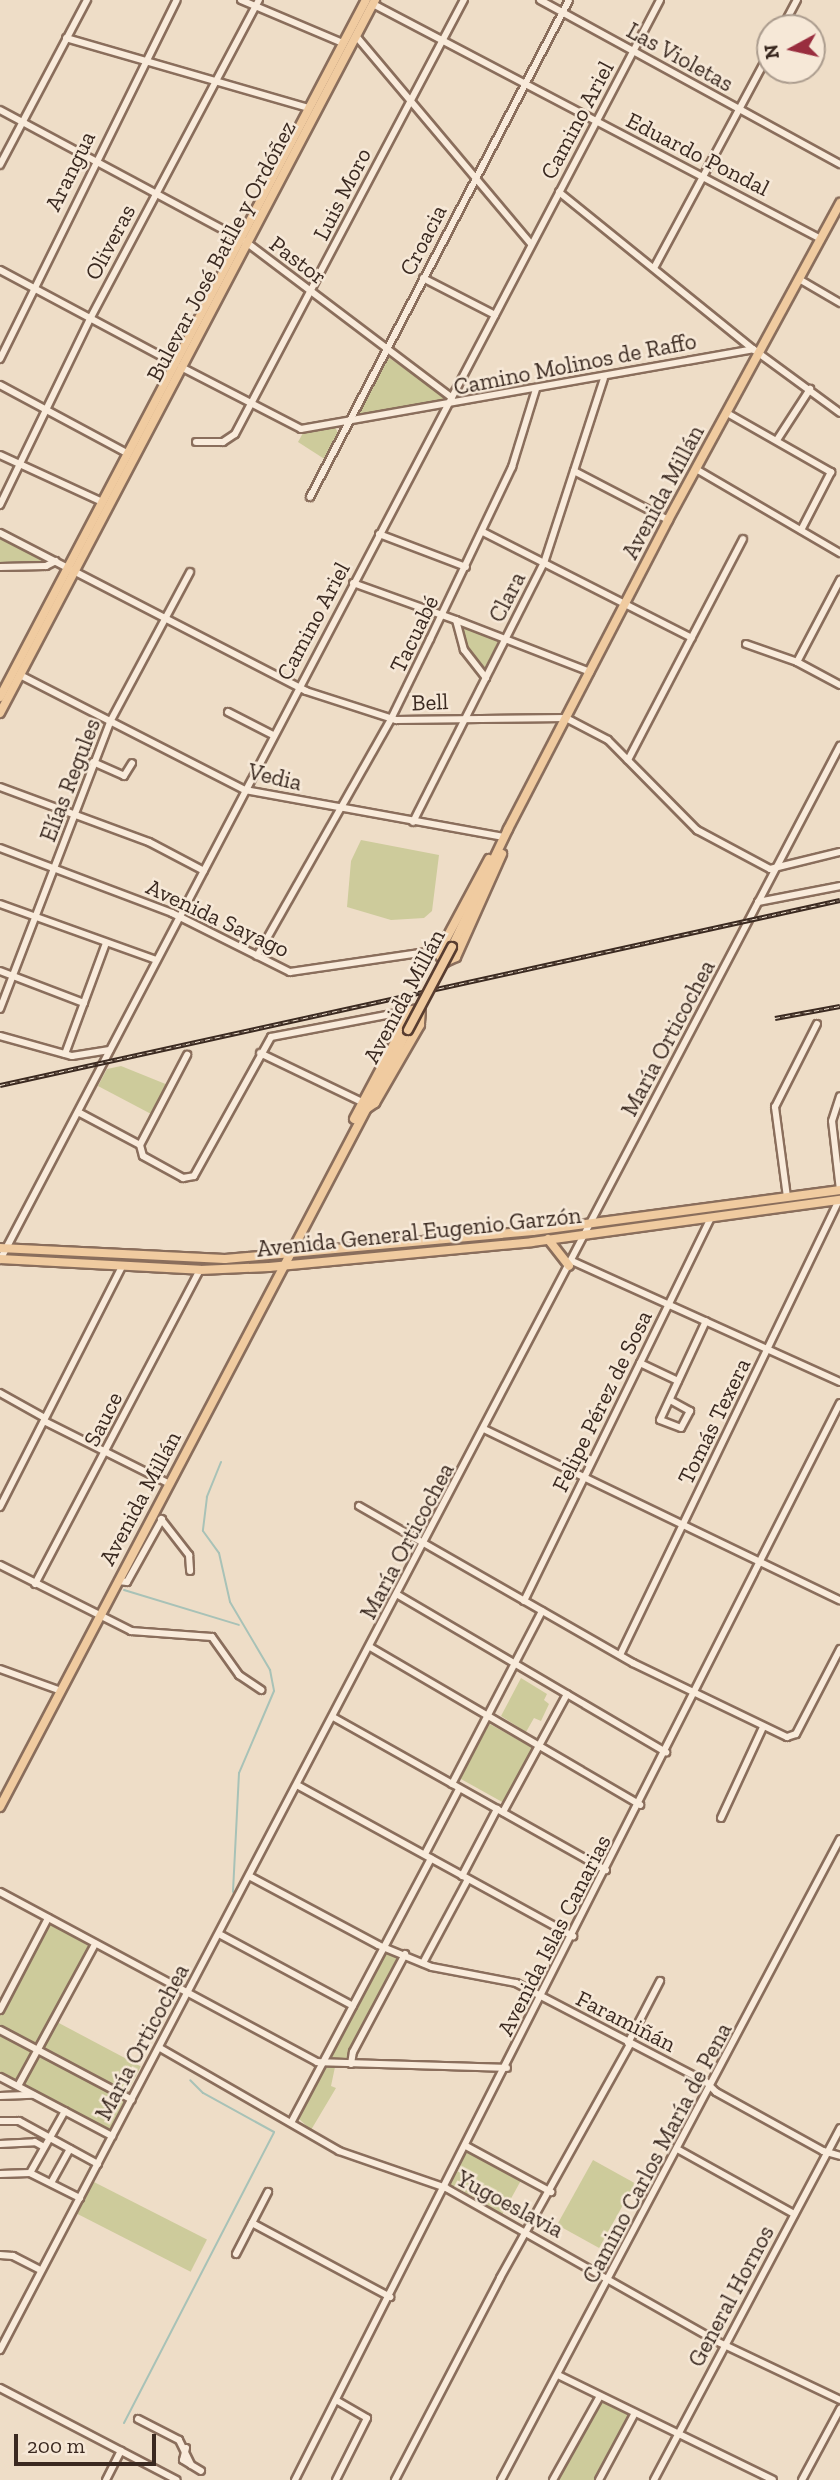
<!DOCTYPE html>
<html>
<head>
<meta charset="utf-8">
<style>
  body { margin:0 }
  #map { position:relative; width:840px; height:2480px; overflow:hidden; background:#eeddc7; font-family:"Zilla Slab",serif }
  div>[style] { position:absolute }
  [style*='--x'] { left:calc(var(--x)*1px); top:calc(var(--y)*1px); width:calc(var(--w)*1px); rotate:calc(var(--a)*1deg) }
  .green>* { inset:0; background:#cdcb9b; transform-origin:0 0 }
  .stream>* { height:2px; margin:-1px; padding:0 1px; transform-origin:1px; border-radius:1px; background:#a8c2b7 }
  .roads { filter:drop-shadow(2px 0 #8a6e5c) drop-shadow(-2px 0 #8a6e5c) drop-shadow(0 2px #8a6e5c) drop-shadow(0 -2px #8a6e5c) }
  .minor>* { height:6px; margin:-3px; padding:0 3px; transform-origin:3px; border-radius:3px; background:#f9ebdb }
  .major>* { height:8px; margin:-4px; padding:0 4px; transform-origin:4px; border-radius:4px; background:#f0cba0 }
  .rail>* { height:4.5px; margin-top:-2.25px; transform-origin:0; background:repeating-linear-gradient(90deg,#f6e8d7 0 5px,#3a2920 0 10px); box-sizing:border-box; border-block:2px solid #3a2920 }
  .bridges { filter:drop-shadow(2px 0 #583d30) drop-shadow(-2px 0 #583d30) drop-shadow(0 2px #583d30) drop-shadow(0 -2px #583d30) }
  .major-bridge>* { height:8px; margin:-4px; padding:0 4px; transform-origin:4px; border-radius:4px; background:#f0cba0 }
  span { translate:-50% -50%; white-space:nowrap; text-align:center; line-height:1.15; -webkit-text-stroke:5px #f6e8d7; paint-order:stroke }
  .street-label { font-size:23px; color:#3a2920 }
  .north { position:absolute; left:756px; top:14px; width:70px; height:70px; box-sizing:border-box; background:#f6e8d7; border:2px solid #ab9c8e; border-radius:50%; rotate:262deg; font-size:19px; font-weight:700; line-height:28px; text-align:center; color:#3a2920 }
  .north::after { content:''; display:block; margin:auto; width:24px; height:32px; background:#992d3e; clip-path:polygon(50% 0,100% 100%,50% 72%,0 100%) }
  .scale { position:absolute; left:14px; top:2434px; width:142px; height:32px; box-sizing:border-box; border:4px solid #3a2920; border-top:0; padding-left:9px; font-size:21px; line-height:24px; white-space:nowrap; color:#3a2920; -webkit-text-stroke:5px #f6e8d7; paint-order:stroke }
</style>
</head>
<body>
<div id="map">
  <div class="green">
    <i style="clip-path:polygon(388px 357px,443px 396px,445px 401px,358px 415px)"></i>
    <i style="clip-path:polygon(335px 427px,339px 435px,326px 460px,298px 442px,303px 433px)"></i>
    <i style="clip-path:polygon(0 536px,41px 557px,40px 563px,0 565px)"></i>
    <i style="clip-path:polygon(463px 628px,498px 641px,487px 669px,482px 669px,467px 649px)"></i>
    <i style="clip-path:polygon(361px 840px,439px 855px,432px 911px,424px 918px,391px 920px,347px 907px,351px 861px)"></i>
    <i style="clip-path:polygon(121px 1066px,168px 1085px,153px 1115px,98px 1086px,107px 1069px)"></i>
    <i style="clip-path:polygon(521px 1678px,547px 1694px,544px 1700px,549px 1704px,541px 1721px,534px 1718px,526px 1732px,501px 1716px)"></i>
    <i style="left:486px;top:1722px;width:56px;height:62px;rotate:29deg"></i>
    <i style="clip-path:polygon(51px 1923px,90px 1947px,35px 2045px,0 2028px,0 2015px)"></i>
    <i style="clip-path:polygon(390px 1953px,401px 1957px,348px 2062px,327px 2061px,384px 1954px)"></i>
    <i style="left:57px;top:2022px;width:95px;height:30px;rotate:28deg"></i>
    <i style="clip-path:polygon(0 2033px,32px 2050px,18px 2081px,0 2075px)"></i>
    <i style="clip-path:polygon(41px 2056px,123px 2099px,125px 2104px,113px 2129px,107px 2131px,26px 2088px,23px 2081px)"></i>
    <i style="clip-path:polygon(335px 2067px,331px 2086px,336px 2088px,311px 2130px,297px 2117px,323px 2068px)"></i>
    <i style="left:467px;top:2150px;width:62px;height:39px;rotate:29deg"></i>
    <i style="left:593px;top:2160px;width:48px;height:74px;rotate:29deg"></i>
    <i style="left:92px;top:2181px;width:129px;height:36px;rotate:27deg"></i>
    <i style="clip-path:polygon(603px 2400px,630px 2415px,596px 2480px,555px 2480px)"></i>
  </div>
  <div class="stream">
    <i style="--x:221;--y:1462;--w:38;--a:112"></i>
    <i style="--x:207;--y:1497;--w:34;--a:97"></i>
    <i style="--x:203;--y:1531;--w:27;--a:54"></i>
    <i style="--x:219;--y:1553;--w:50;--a:77.3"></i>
    <i style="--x:230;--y:1602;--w:79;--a:59.5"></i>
    <i style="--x:270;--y:1670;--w:21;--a:79"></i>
    <i style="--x:274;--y:1691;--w:89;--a:113.1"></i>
    <i style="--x:239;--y:1773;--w:119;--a:92.9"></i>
    <i style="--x:124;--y:1590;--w:120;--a:16.9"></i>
    <i style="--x:124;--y:2423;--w:327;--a:-62.7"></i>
    <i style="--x:274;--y:2132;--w:81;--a:-151.2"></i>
    <i style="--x:203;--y:2093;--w:18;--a:-135"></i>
  </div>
  <div class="roads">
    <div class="minor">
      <i style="--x:241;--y:0;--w:111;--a:22.9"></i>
      <i style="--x:540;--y:0;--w:342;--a:28.7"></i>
      <i style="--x:373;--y:4;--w:506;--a:27.68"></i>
      <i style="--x:782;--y:28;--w:32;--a:-62"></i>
      <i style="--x:356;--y:36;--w:272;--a:49.9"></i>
      <i style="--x:66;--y:38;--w:252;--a:16.1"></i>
      <i style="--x:0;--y:110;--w:279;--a:28.2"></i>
      <i style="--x:246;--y:242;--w:258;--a:37.1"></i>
      <i style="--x:0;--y:165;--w:187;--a:-62.2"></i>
      <i style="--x:559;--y:192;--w:250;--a:39"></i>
      <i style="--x:654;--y:268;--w:245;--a:-61.8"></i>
      <i style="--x:0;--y:270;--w:197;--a:28.1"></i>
      <i style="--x:423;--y:278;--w:81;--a:27.2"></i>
      <i style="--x:799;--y:279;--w:48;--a:30.3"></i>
      <i style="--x:0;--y:359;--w:400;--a:-63.8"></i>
      <i style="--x:181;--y:367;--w:135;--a:27.3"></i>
      <i style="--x:301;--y:429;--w:459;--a:-10"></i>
      <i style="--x:753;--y:349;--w:108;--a:36.3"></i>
      <i style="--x:0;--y:385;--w:144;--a:28.2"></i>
      <i style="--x:727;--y:413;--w:120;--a:29.6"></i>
      <i style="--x:831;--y:472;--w:65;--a:117.3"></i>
      <i style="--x:777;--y:440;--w:61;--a:-57.1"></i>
      <i style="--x:196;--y:442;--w:27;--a:0"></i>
      <i style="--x:223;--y:442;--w:14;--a:-34"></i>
      <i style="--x:235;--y:434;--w:491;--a:-62.2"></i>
      <i style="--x:0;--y:455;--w:112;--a:24.7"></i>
      <i style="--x:696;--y:469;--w:167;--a:30.3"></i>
      <i style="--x:574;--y:471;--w:106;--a:27.5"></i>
      <i style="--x:310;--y:497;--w:560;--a:-62.47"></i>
      <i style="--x:0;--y:505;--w:207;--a:-64.2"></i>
      <i style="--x:90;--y:319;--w:361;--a:-62.1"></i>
      <i style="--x:483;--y:532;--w:234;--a:26.9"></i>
      <i style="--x:0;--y:533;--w:344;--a:27.3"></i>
      <i style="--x:306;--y:691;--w:95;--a:17.9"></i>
      <i style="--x:396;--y:720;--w:170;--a:-0.7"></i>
      <i style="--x:566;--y:718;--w:47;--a:27.6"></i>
      <i style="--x:608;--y:740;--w:127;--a:45.3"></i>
      <i style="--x:697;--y:830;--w:83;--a:28.1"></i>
      <i style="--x:770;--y:869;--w:72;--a:-13.7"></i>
      <i style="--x:379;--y:534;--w:93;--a:20.8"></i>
      <i style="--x:0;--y:567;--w:46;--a:-1.2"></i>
      <i style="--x:46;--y:566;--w:11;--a:-27"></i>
      <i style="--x:353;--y:583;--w:109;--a:19.8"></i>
      <i style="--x:746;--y:644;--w:54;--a:19.4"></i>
      <i style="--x:797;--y:662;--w:49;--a:28.1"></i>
      <i style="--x:797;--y:662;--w:93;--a:-62.3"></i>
      <i style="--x:20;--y:675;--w:253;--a:27.1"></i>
      <i style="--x:245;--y:790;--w:263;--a:10.3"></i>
      <i style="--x:486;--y:678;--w:36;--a:-128"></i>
      <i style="--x:464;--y:650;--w:31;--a:-105"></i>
      <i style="--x:456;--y:620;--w:144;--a:21.2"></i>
      <i style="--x:228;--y:712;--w:51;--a:27.1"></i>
      <i style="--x:628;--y:760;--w:249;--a:-62.5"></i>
      <i style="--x:93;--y:762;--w:34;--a:24"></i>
      <i style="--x:124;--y:776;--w:15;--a:-58"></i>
      <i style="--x:0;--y:787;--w:159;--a:20.3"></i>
      <i style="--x:149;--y:842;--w:62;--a:27.8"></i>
      <i style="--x:413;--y:822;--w:290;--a:-63.2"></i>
      <i style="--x:544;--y:563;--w:194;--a:-72"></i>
      <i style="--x:0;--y:848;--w:184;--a:20.7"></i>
      <i style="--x:172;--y:913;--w:132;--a:26.6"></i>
      <i style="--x:290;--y:972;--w:152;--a:-8.3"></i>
      <i style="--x:758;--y:902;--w:84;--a:-11"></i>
      <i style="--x:0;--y:904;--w:166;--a:19.7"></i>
      <i style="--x:257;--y:956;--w:272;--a:-60.5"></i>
      <i style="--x:391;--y:719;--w:89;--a:-64"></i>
      <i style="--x:430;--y:639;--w:191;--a:-64.5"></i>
      <i style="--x:512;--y:467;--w:82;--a:-72.9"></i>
      <i style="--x:0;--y:971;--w:90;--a:20.9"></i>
      <i style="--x:0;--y:1009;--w:307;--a:-69"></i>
      <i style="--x:110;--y:722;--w:170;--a:-61.9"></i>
      <i style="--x:0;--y:1036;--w:75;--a:15.5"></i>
      <i style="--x:72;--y:1056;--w:38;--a:-9"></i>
      <i style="--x:260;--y:1053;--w:113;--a:25.7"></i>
      <i style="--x:65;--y:1054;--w:118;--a:-69.7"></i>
      <i style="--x:78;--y:1112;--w:70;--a:28"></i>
      <i style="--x:140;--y:1145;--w:11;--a:75"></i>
      <i style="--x:143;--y:1156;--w:46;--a:28.8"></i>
      <i style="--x:183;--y:1178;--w:11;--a:-10"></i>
      <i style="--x:194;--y:1176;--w:159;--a:-61"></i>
      <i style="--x:271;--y:1037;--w:144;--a:-10.8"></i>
      <i style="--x:140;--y:1145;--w:102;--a:-62.4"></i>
      <i style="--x:840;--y:1190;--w:69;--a:-96.6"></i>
      <i style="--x:832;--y:1121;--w:26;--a:-72"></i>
      <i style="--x:787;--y:1197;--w:91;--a:-97.6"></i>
      <i style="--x:775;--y:1107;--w:93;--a:-63.2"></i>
      <i style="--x:0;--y:1260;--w:1422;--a:-62.35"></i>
      <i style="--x:572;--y:1261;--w:294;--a:24.3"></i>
      <i style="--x:640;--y:1363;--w:42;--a:25.3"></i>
      <i style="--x:0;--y:1393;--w:51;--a:29.1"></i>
      <i style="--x:670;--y:1400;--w:23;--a:29"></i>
      <i style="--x:690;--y:1411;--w:19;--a:118"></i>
      <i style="--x:681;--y:1428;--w:22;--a:-159"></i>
      <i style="--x:660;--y:1420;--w:109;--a:-65.1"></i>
      <i style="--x:44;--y:1421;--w:141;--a:26.6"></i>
      <i style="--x:486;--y:1430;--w:393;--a:25.7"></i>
      <i style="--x:359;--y:1506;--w:316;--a:29.8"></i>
      <i style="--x:633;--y:1663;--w:171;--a:25.7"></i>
      <i style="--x:787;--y:1737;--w:9;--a:-18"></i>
      <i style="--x:796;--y:1734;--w:96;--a:-62.6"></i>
      <i style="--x:0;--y:1507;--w:271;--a:-63.1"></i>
      <i style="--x:161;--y:1519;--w:46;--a:52.1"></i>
      <i style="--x:189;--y:1555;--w:16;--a:86"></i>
      <i style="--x:0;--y:1565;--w:147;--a:26.7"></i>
      <i style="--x:131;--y:1631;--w:81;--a:4.2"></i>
      <i style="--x:212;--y:1637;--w:47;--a:54.6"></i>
      <i style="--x:239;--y:1675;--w:27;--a:34"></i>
      <i style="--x:118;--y:1581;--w:9;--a:6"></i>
      <i style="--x:127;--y:1582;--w:72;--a:-60.9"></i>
      <i style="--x:35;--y:1584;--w:355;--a:-62.3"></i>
      <i style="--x:398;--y:1595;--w:311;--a:30.4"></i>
      <i style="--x:524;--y:1601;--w:427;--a:-64"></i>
      <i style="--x:370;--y:1647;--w:313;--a:30.3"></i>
      <i style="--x:620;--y:1655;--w:505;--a:-64.3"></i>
      <i style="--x:0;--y:1669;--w:65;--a:19.8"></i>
      <i style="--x:333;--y:1717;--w:313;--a:29.3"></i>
      <i style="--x:452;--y:1784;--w:195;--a:-62.5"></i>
      <i style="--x:297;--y:1785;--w:315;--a:28.7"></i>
      <i style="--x:503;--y:1812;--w:134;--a:-61.5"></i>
      <i style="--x:721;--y:1818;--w:100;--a:-65.2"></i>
      <i style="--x:425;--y:1854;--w:73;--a:-62.4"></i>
      <i style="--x:249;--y:1876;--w:146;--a:28.1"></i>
      <i style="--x:378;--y:1945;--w:58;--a:22.2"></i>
      <i style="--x:432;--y:1967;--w:86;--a:10.8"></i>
      <i style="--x:516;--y:1983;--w:214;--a:27.5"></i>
      <i style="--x:706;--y:2082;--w:14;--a:45"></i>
      <i style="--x:716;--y:2092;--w:122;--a:28.9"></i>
      <i style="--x:823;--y:2151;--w:18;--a:16"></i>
      <i style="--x:462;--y:1876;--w:76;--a:-62.4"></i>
      <i style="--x:0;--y:1892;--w:360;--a:28.2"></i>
      <i style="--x:317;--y:2062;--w:190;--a:1.8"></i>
      <i style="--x:219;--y:1934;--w:152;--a:28.2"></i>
      <i style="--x:423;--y:1963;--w:95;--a:-61.8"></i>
      <i style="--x:0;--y:2010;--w:104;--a:-62.4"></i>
      <i style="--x:0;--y:2030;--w:149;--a:27.9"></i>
      <i style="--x:628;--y:2043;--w:70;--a:-62.7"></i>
      <i style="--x:160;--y:2048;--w:207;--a:29.9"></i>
      <i style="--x:339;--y:2151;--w:113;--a:19.1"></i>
      <i style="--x:446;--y:2188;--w:310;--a:29.5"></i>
      <i style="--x:716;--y:2341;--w:137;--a:25.4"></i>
      <i style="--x:351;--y:2064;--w:12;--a:-81"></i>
      <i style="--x:353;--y:2052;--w:111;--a:-62"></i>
      <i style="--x:0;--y:2077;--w:127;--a:27.8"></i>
      <i style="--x:18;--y:2086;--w:162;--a:-61.5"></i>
      <i style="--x:0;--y:2096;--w:33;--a:-2"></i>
      <i style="--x:0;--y:2121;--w:19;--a:0"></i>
      <i style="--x:19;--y:2121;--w:90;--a:28.6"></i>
      <i style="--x:292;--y:2121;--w:297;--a:-62.1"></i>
      <i style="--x:0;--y:2144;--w:35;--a:-3"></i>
      <i style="--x:35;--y:2142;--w:10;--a:29"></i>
      <i style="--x:466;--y:2146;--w:97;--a:28.4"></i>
      <i style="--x:679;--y:2150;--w:132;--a:29.1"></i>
      <i style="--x:30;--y:2173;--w:71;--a:-60.6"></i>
      <i style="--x:0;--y:2174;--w:30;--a:-2"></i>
      <i style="--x:30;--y:2173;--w:56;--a:26.6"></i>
      <i style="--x:51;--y:2183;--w:39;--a:-61"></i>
      <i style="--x:252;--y:2223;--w:157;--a:28.2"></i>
      <i style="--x:236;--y:2254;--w:70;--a:-62.7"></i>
      <i style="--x:0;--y:2255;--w:13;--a:4"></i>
      <i style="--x:13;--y:2256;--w:31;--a:27"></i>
      <i style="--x:0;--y:2350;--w:1811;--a:-62.36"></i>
      <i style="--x:558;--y:2375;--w:239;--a:26"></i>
      <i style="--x:0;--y:2388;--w:199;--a:27.5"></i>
      <i style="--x:138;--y:2419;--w:46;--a:27.1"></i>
      <i style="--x:179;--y:2440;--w:28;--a:64"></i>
      <i style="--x:186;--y:2448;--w:12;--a:104"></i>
      <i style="--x:183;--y:2460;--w:21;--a:31"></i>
      <i style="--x:106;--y:2480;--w:33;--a:-63"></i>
      <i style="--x:295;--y:2480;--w:1207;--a:-63.16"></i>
      <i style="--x:336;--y:2480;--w:69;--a:-63.4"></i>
      <i style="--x:367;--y:2418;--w:36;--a:-150"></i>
      <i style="--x:395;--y:2480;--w:228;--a:-62.5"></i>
      <i style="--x:500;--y:2278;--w:268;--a:-60.9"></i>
      <i style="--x:501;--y:2480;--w:725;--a:-62.13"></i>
      <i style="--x:553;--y:2480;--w:96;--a:-60.8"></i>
      <i style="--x:599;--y:2480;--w:76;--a:-61.8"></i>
      <i style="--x:654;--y:2480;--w:398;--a:-62.1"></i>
      <i style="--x:802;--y:2480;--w:81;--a:-61.8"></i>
    </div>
    <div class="major">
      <i style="--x:0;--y:697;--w:787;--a:-62.3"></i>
      <i style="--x:0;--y:713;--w:806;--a:-62.26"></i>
      <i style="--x:489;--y:859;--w:108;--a:118.2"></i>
      <i style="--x:438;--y:954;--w:11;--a:49"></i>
      <i style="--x:445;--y:962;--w:12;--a:-24"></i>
      <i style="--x:456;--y:957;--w:113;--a:-65.9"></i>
      <i style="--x:452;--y:947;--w:131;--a:-64.6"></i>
      <i style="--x:508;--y:829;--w:348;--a:-62.6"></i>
      <i style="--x:668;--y:520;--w:361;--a:-61.5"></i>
      <i style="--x:354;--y:1119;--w:123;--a:-62"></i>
      <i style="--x:412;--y:1010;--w:9;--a:-6"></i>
      <i style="--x:421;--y:1009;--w:16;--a:94"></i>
      <i style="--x:420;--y:1025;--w:90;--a:120"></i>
      <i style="--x:375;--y:1103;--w:11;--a:146"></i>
      <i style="--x:548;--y:1239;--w:34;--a:52"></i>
      <i style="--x:0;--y:1248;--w:225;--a:2.8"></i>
      <i style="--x:225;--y:1259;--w:309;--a:-5.2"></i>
      <i style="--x:533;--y:1231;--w:310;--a:-7.6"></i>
      <i style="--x:0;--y:1259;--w:200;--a:3.1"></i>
      <i style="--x:200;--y:1270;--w:69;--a:-2.5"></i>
      <i style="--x:269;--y:1267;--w:264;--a:-5.4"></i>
      <i style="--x:532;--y:1242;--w:311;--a:-7.8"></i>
      <i style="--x:0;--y:1807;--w:878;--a:-62.3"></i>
    </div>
  </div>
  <div class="rail">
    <i style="--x:775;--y:1018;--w:66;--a:-10.5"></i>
    <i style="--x:0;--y:1085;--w:860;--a:-12.42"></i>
  </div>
  <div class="bridges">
    <div class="major-bridge">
      <i style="--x:408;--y:1030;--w:94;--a:-62.1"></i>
    </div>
  </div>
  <div class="street-label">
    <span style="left:680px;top:57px;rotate:29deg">Las Violetas</span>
    <span style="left:577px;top:120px;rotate:-62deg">Camino Ariel</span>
    <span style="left:698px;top:154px;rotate:27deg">Eduardo Pondal</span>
    <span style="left:70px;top:171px;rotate:-64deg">Arangua</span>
    <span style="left:342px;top:194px;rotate:-63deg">Luis Moro</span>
    <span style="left:423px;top:240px;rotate:-63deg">Croacia</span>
    <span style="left:110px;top:242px;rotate:-62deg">Oliveras</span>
    <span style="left:221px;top:251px;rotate:-62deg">Bulevar José Batlle y Ordóñez</span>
    <span style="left:298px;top:260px;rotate:37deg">Pastor</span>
    <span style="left:575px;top:364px;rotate:-11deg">Camino Molinos de Raffo</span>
    <span style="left:663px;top:492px;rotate:-62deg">Avenida Millán</span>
    <span style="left:507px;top:597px;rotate:-63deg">Clara</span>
    <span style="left:313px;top:621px;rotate:-62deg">Camino Ariel</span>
    <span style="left:414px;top:634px;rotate:-64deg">Tacuabé</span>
    <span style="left:430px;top:702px;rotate:-2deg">Bell</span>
    <span style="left:275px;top:777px;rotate:13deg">Vedia</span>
    <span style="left:70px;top:780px;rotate:-69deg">Elías Regules</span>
    <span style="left:218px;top:918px;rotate:25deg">Avenida Sayago</span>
    <span style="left:404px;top:996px;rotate:-62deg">Avenida Millán</span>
    <span style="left:668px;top:1038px;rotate:-62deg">María Orticochea</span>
    <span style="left:419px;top:1232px;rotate:-6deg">Avenida General Eugenio Garzón</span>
    <span style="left:602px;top:1401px;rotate:-64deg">Felipe Pérez de Sosa</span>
    <span style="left:103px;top:1419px;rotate:-63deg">Sauce</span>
    <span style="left:714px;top:1421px;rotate:-64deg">Tomás Texera</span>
    <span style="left:140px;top:1498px;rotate:-62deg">Avenida Millán</span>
    <span style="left:407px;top:1541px;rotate:-62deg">María Orticochea</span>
    <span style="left:554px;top:1935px;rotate:-63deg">Avenida Islas Canarias</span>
    <span style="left:626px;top:2021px;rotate:27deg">Faramiñán</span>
    <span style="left:142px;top:2042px;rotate:-62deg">María Orticochea</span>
    <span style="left:657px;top:2153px;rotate:-62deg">Camino Carlos María de Pena</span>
    <span style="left:510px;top:2204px;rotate:28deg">Yugoeslavia</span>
    <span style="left:731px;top:2296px;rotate:-62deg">General Hornos</span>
  </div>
  <div class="north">N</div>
  <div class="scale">200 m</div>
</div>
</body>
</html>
